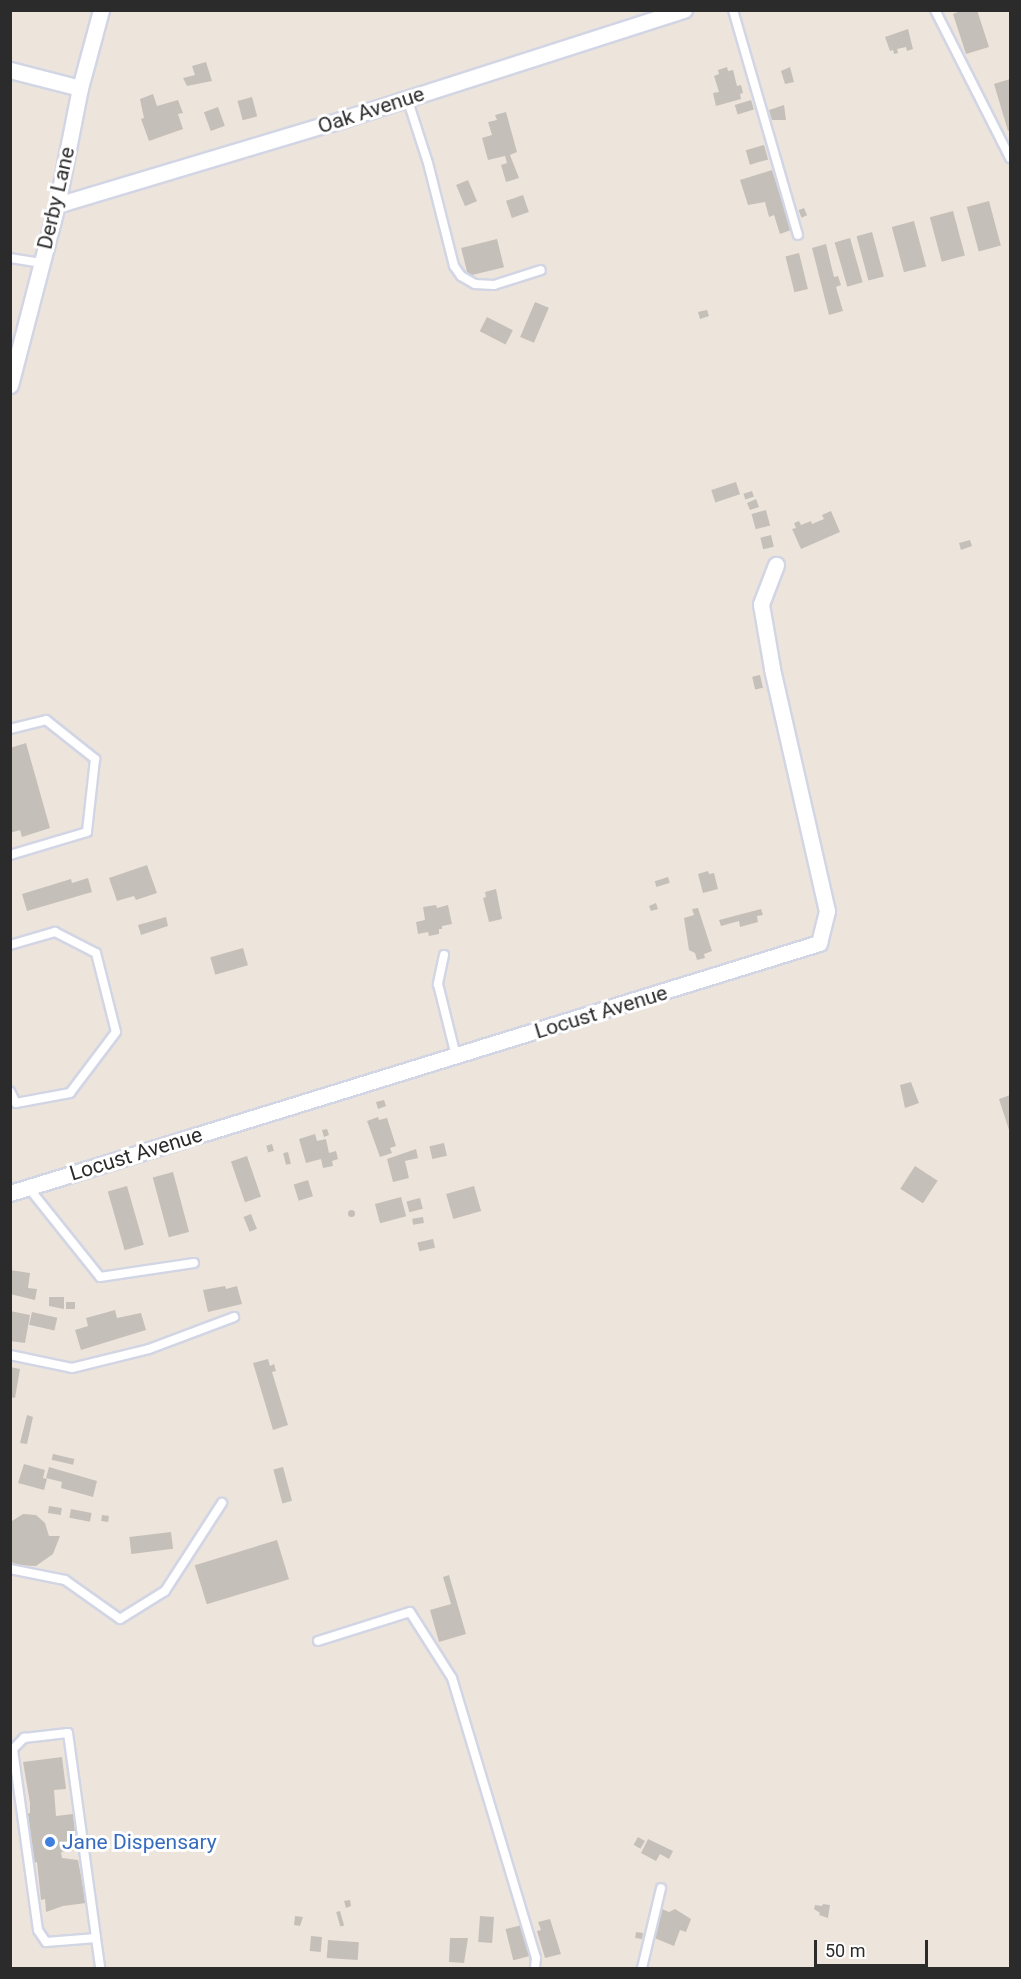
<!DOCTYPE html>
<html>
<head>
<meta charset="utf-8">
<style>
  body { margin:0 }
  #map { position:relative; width:1021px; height:1979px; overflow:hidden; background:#ede5dc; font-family:Roboto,sans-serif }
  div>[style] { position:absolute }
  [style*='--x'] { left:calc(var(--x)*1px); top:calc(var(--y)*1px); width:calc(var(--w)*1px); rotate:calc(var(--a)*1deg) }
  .building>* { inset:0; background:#c5bfb9; transform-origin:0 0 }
  .round { border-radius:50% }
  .roads { filter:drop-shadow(2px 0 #d2d5e4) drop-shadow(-2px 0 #d2d5e4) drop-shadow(0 2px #d2d5e4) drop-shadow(0 -2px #d2d5e4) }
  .lane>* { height:8px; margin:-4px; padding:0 4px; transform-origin:4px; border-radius:4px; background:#fff }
  .street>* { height:15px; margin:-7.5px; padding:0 7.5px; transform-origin:7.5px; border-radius:7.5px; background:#fff }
  .dots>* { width:16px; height:16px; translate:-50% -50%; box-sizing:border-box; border:3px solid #fff; border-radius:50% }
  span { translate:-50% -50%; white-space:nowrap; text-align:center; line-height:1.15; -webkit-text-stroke:6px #fff; paint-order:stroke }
  .street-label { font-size:21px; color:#2b2b2b }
  .shop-label { font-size:21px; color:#366cbe }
  .left { translate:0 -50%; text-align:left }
  .frame { position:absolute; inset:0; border:12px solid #2b2b2b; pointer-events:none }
  .scale { position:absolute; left:814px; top:1940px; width:114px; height:27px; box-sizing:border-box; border:3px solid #2b2b2b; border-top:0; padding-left:8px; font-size:18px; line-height:21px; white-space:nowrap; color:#2b2b2b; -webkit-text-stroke:4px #fff; paint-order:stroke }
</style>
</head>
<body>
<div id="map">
  <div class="building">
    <i style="clip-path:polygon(963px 10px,977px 10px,989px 47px,966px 54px,953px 14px)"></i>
    <i style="clip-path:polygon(908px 29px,913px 49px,907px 51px,906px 47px,897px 49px,898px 53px,894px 54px,893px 50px,890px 51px,885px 37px)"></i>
    <i style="clip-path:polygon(206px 62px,212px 81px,187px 86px,183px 78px,195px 75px,192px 66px)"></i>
    <i style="clip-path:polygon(727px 67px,728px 71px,733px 70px,737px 86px,741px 85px,743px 93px,740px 94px,741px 99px,716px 106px,713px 93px,719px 92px,714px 76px,719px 74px,718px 70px)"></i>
    <i style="clip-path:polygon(790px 67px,794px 82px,785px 84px,781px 71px)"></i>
    <i style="clip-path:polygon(1010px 79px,1010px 130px,1008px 131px,994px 84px)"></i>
    <i style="clip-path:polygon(153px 94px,157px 106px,178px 100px,183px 113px,178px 114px,183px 129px,149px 141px,141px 119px,144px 118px,140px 99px)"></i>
    <i style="left:252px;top:97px;width:20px;height:15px;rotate:75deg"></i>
    <i style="left:751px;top:100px;width:10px;height:17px;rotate:73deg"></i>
    <i style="clip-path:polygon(784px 105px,786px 120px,772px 120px,769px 110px)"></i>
    <i style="left:218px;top:107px;width:20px;height:15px;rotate:70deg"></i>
    <i style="clip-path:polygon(506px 112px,517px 152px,510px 155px,519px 178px,506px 182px,501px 165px,507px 163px,505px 156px,488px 160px,482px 138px,492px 135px,488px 122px,497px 120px,495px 115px)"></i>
    <i style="left:764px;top:145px;width:15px;height:19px;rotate:74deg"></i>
    <i style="clip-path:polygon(772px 170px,791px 230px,780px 234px,774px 215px,769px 217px,765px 202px,748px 205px,740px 180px)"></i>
    <i style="left:468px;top:180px;width:23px;height:13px;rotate:67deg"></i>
    <i style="left:523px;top:195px;width:18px;height:18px;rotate:71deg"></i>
    <i style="left:989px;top:201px;width:46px;height:23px;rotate:75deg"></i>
    <i style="left:804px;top:208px;width:8px;height:6px;rotate:67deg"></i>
    <i style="left:953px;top:211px;width:46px;height:24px;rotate:75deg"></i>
    <i style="left:914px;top:221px;width:47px;height:23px;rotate:75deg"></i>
    <i style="left:872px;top:232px;width:46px;height:16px;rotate:75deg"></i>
    <i style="left:850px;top:238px;width:46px;height:16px;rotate:74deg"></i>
    <i style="left:497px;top:239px;width:29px;height:37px;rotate:76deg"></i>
    <i style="clip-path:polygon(826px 244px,834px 277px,838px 276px,841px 285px,836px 287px,843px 311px,829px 315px,812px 248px)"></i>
    <i style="left:799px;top:253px;width:37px;height:14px;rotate:76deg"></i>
    <i style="left:535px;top:302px;width:15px;height:38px;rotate:23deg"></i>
    <i style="clip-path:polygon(707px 310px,709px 316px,700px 319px,698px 312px)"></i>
    <i style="left:487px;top:317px;width:29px;height:16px;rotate:27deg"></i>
    <i style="left:736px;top:482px;width:13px;height:26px;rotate:72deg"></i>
    <i style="left:752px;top:491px;width:6px;height:9px;rotate:72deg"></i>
    <i style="clip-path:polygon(756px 499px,759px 507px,750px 510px,747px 503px)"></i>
    <i style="left:766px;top:510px;width:16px;height:15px;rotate:75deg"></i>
    <i style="clip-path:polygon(831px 511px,840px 532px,801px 549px,792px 529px,796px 528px,794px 523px,799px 521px,801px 525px,811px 521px,812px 524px,824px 519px,822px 515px)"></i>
    <i style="left:771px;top:535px;width:12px;height:11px;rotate:76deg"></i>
    <i style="clip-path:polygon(970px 540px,972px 546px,961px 550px,959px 543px)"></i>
    <i style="left:760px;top:675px;width:13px;height:8px;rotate:77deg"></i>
    <i style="clip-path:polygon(26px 743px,50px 828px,22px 837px,20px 830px,10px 833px,10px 748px)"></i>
    <i style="clip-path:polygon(147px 865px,157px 893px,136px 900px,134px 896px,117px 901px,109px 878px)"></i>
    <i style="clip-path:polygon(708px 871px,709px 874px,714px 873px,718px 889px,703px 893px,698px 874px)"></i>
    <i style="left:668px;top:877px;width:6px;height:14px;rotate:72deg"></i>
    <i style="clip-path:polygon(88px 878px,92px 892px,27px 911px,22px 894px,71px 879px,72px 883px)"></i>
    <i style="clip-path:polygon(496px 889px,502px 919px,489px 922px,483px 898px,486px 897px,485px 892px)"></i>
    <i style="clip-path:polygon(656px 903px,658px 909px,651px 911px,649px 906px)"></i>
    <i style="clip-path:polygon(436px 905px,437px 908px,448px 905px,452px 924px,442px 926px,442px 929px,439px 929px,439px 934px,429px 936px,428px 932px,418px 934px,416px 922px,425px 920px,423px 907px)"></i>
    <i style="clip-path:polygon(698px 908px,712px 951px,704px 954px,705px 958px,697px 960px,695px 953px,689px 950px,684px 918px,694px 915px,692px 909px)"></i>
    <i style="clip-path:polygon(761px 909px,763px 915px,757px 916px,758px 922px,740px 927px,739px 921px,721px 926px,719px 920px)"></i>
    <i style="clip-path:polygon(166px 917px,168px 926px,141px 935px,138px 925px)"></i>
    <i style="left:243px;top:948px;width:18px;height:34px;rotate:74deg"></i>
    <i style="clip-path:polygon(911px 1082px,919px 1103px,905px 1108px,900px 1085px)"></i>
    <i style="clip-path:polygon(1010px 1095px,1010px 1133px,999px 1099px)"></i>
    <i style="clip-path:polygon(384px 1100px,386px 1106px,378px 1109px,376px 1102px)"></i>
    <i style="clip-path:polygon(378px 1117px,379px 1120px,387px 1118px,396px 1146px,390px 1148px,392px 1153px,380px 1157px,367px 1121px)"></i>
    <i style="clip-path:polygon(327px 1129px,329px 1135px,324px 1137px,322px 1130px)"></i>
    <i style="clip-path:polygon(315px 1134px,317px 1141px,326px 1139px,329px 1153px,336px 1151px,338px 1159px,332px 1161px,333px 1166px,323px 1168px,321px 1159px,306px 1163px,299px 1139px)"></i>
    <i style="left:444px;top:1143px;width:13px;height:15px;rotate:77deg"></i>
    <i style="left:272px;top:1144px;width:7px;height:6px;rotate:74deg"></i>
    <i style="clip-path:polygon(416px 1149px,418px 1158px,405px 1161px,409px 1178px,393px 1182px,387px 1159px)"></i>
    <i style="left:288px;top:1152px;width:12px;height:5px;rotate:76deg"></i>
    <i style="left:247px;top:1156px;width:43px;height:17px;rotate:71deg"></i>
    <i style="left:915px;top:1166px;width:27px;height:27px;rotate:33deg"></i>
    <i style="left:173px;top:1172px;width:62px;height:21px;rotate:75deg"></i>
    <i style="left:308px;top:1180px;width:17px;height:15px;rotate:73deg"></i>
    <i style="left:127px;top:1186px;width:61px;height:20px;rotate:74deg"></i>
    <i style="left:474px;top:1186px;width:26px;height:29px;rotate:74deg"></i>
    <i style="left:401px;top:1197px;width:20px;height:27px;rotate:75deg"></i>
    <i style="left:420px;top:1198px;width:11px;height:14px;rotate:75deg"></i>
    <i class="round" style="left:347.5px;top:1209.5px;width:7px;height:7px"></i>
    <i style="left:251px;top:1214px;width:16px;height:8px;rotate:68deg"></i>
    <i style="left:423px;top:1217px;width:6px;height:11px;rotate:81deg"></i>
    <i style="left:433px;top:1239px;width:9px;height:16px;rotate:77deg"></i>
    <i style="clip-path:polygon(10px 1270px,30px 1273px,28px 1288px,37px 1289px,35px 1300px,10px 1294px)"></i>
    <i style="clip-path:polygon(225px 1286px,226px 1289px,237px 1286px,242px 1304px,208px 1312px,203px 1290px)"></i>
    <i style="clip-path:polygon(49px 1297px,64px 1297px,64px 1309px,49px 1306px)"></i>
    <i style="left:66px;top:1302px;width:9px;height:7px"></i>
    <i style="clip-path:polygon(115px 1310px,117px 1318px,141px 1313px,146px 1330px,81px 1350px,75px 1330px,88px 1326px,86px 1318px)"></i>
    <i style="clip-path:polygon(10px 1311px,30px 1315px,25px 1343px,10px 1341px)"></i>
    <i style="left:32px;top:1312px;width:26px;height:13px;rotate:13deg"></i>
    <i style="clip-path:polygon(268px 1359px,270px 1366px,274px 1364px,276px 1371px,272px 1372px,288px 1425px,273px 1430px,253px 1363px)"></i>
    <i style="clip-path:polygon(10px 1367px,20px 1369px,15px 1398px,10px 1397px)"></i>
    <i style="clip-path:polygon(27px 1415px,33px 1417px,27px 1444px,20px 1443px)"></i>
    <i style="left:53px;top:1454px;width:22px;height:6px;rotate:13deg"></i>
    <i style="clip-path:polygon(24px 1464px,45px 1470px,43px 1478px,47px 1479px,44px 1490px,18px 1483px)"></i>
    <i style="clip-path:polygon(49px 1467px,97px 1481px,93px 1497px,61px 1488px,62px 1482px,46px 1478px)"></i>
    <i style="left:283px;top:1467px;width:35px;height:10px;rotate:75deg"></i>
    <i style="left:49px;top:1506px;width:13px;height:7px;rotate:9deg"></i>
    <i style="left:71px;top:1509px;width:21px;height:9px;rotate:11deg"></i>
    <i style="clip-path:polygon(23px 1514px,36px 1515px,45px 1523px,49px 1536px,60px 1536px,53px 1554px,36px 1566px,16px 1565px,10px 1560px,10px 1526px,12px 1521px)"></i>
    <i style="left:102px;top:1515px;width:7px;height:6px;rotate:8deg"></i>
    <i style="left:171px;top:1532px;width:17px;height:42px;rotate:83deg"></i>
    <i style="left:277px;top:1540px;width:41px;height:86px;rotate:73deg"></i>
    <i style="clip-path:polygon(449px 1575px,466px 1634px,439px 1642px,430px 1610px,451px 1604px,443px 1577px)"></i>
    <i style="clip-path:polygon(62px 1757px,66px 1789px,54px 1790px,56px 1816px,73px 1814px,77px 1850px,61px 1852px,62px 1858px,78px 1860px,86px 1903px,63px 1906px,46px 1912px,45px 1899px,41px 1900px,37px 1862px,33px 1863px,27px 1814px,30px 1813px,30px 1803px,23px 1762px)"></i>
    <i style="left:638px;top:1837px;width:8px;height:9px;rotate:30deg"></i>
    <i style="clip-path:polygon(648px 1839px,673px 1851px,669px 1859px,660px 1854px,656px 1861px,641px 1853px)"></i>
    <i style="clip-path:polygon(350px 1900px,351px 1906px,346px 1908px,344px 1901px)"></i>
    <i style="clip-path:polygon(823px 1904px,830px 1905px,828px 1918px,819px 1915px,820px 1913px,814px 1909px,815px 1905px,822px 1906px)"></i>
    <i style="clip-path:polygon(662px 1909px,669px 1912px,675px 1909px,691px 1919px,686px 1932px,680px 1930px,674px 1946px,652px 1937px)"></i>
    <i style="left:340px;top:1911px;width:15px;height:4px;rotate:74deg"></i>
    <i style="clip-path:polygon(295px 1916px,303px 1917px,300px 1926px,294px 1925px)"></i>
    <i style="left:480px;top:1916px;width:14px;height:26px;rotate:4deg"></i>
    <i style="clip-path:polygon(550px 1919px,561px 1954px,545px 1958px,537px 1931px,541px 1930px,538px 1922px)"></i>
    <i style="left:522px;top:1925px;width:32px;height:17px;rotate:76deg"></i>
    <i style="left:636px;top:1932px;width:7px;height:6px;rotate:8deg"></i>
    <i style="left:311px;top:1936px;width:11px;height:15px;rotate:5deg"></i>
    <i style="clip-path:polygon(450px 1938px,468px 1938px,464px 1963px,449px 1962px)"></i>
    <i style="left:328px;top:1940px;width:31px;height:18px;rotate:4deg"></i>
  </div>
  <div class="roads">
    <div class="lane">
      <i style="--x:733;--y:10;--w:234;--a:73.9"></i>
      <i style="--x:935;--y:10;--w:166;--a:63.1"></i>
      <i style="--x:407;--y:98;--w:68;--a:72.1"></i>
      <i style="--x:428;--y:163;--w:106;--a:75.8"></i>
      <i style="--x:454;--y:266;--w:12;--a:55"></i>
      <i style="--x:461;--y:276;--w:16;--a:30"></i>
      <i style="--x:475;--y:284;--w:19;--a:3"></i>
      <i style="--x:494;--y:285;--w:49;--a:-17.7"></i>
      <i style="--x:10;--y:258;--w:31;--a:9"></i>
      <i style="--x:10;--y:729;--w:37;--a:-14"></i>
      <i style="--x:46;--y:720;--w:63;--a:38.5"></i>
      <i style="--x:95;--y:759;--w:73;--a:96.3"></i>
      <i style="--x:87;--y:832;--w:80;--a:163.4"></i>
      <i style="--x:10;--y:945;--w:47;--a:-16.1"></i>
      <i style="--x:55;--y:932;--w:46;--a:27.1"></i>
      <i style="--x:96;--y:953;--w:81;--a:75.8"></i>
      <i style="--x:116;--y:1032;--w:76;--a:127"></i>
      <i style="--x:70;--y:1093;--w:55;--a:169.5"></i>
      <i style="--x:16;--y:1103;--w:13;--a:-117"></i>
      <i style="--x:444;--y:955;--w:30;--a:102"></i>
      <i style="--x:438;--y:984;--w:74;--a:76"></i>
      <i style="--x:28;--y:1187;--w:115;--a:51.3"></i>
      <i style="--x:100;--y:1277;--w:95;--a:-8.5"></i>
      <i style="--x:10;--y:1355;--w:63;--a:11.8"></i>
      <i style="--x:72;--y:1368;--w:79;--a:-13.9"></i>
      <i style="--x:149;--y:1349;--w:91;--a:-20.6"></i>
      <i style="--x:10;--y:1569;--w:56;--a:11.3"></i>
      <i style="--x:65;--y:1580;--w:67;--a:35.3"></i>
      <i style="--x:120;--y:1619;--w:53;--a:-31.9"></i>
      <i style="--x:165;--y:1591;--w:105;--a:-57.1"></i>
      <i style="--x:318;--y:1641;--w:96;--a:-17.5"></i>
      <i style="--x:410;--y:1612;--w:78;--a:57.5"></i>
      <i style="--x:452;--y:1678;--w:292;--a:73.3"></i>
      <i style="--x:536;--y:1958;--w:10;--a:96"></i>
      <i style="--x:96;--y:1938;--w:50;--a:175.4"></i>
      <i style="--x:46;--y:1942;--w:14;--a:-124"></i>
      <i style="--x:38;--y:1930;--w:183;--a:-97.9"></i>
      <i style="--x:13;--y:1749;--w:16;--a:-45"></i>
      <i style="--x:24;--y:1738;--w:44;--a:-6.5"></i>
      <i style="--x:68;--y:1733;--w:207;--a:82.2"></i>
      <i style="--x:96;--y:1938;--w:30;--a:82"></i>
      <i style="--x:642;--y:1968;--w:82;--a:-76.6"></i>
    </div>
    <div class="street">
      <i style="--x:10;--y:70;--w:72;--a:14.4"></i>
      <i style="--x:57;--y:205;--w:286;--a:-16.7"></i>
      <i style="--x:331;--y:123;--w:371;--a:-17.8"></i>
      <i style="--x:10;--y:385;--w:186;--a:-75.4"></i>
      <i style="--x:57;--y:205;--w:119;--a:-78.9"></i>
      <i style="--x:80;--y:88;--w:81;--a:-74.9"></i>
      <i style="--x:10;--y:1193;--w:847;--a:-17.17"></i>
      <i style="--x:819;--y:943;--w:33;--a:-76"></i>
      <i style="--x:827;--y:911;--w:249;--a:-102.8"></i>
      <i style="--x:772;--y:668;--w:65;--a:-99.8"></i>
      <i style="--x:761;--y:604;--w:42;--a:-69"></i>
    </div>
  </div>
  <div class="dots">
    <i style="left:50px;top:1842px;background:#3f7fe0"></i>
  </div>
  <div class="street-label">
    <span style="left:371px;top:110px;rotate:-18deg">Oak Avenue</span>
    <span style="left:56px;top:198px;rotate:-77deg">Derby Lane</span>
    <span style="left:601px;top:1012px;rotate:-17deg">Locust Avenue</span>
    <span style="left:136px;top:1154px;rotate:-17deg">Locust Avenue</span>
  </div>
  <div class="shop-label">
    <span class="left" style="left:62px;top:1842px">Jane Dispensary</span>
  </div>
  <div class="frame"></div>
  <div class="scale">50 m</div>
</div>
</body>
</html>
